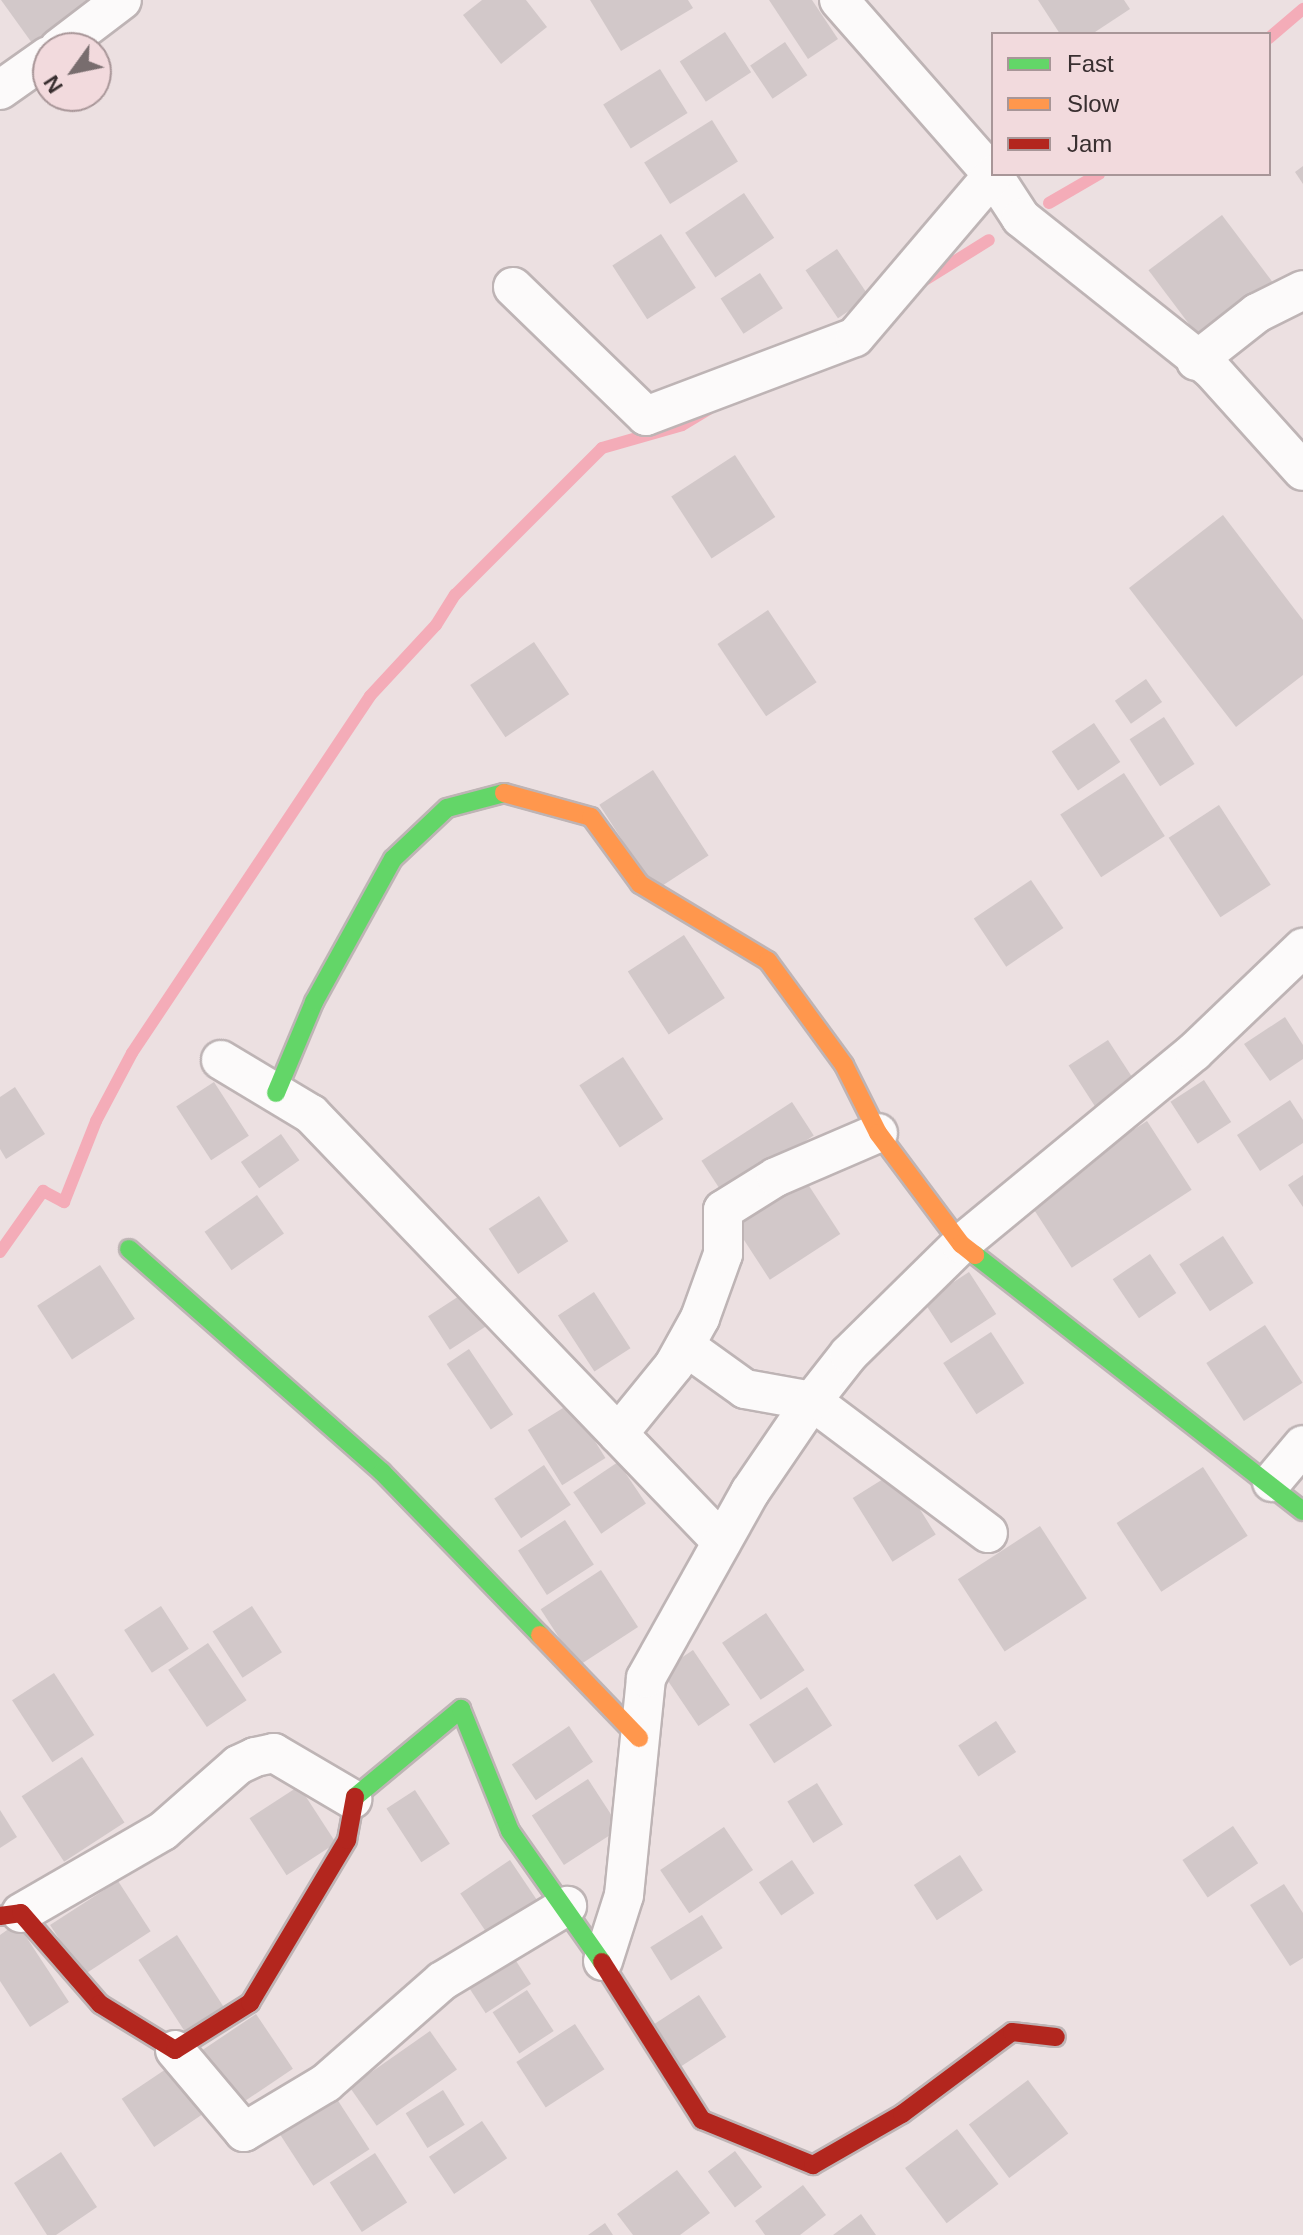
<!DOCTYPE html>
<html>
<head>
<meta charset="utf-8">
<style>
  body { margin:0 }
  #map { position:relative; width:1303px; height:2235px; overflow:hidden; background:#ece0e1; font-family:Helvetica,sans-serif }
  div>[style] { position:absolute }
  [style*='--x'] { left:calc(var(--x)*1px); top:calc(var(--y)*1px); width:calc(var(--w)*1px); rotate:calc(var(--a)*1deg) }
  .stream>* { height:12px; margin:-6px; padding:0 6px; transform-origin:6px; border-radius:6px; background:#f4acb8 }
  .building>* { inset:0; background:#d2c8c9; transform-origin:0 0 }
  .roads { filter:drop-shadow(2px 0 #beb4b5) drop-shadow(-2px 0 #beb4b5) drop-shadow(0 2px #beb4b5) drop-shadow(0 -2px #beb4b5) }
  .street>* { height:38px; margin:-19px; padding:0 19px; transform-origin:19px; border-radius:19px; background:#fcfafa }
  .fast>* { height:18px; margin:-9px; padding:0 9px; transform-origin:9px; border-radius:9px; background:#63d668 }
  .slow>* { height:18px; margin:-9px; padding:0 9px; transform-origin:9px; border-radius:9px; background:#ff974d }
  .jam>* { height:18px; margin:-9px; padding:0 9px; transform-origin:9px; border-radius:9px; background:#b3261e }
  span { translate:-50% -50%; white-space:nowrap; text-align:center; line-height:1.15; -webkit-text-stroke:8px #f2dadd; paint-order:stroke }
  .legend { position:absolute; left:991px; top:32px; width:280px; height:144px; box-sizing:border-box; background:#f2dadd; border:2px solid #a89698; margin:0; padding:10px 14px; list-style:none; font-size:24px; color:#392f30 }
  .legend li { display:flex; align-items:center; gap:16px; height:40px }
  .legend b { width:40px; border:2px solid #a89698 }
  .north { position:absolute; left:32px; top:32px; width:80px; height:80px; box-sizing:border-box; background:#f2dadd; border:2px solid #a89698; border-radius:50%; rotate:237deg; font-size:22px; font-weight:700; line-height:32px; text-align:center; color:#392f30 }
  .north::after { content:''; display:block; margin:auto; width:28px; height:36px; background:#786d6e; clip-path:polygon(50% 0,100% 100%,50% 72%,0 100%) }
</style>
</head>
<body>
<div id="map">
  <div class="stream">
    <i style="--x:1269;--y:38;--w:45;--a:-40.5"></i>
    <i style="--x:1049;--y:203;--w:58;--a:-30.1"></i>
    <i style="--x:920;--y:283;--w:81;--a:-31.9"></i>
    <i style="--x:0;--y:1252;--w:75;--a:-54.8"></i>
    <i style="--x:43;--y:1191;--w:24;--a:28"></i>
    <i style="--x:64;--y:1202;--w:87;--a:-68.4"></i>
    <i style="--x:96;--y:1121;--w:77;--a:-62.1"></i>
    <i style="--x:132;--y:1053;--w:429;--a:-56.3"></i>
    <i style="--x:370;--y:696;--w:97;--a:-47.1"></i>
    <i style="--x:436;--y:625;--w:36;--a:-58"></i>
    <i style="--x:455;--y:595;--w:208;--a:-45"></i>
    <i style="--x:602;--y:448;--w:83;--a:-16"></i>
    <i style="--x:682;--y:425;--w:31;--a:-31"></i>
  </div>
  <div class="building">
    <i style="clip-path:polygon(1px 0,106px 0,37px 50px)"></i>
    <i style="clip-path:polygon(482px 0,526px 0,547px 27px,501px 64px,463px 15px)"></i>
    <i style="clip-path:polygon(590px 0,688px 0,693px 8px,621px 51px)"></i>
    <i style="clip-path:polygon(769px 0,812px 0,838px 39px,808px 59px)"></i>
    <i style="clip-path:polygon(1038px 0,1124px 0,1130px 9px,1092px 34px,1060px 34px)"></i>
    <i style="left:725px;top:32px;width:48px;height:54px;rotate:57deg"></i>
    <i style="left:785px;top:42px;width:40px;height:42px;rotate:56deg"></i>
    <i style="left:660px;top:69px;width:52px;height:67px;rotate:58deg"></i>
    <i style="left:712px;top:120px;width:49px;height:80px;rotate:58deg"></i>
    <i style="clip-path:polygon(1303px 166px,1303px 184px,1295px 172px)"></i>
    <i style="left:744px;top:193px;width:54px;height:71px;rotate:56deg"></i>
    <i style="left:1222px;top:215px;width:96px;height:92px;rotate:53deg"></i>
    <i style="left:661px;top:234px;width:64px;height:58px;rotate:57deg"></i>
    <i style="left:837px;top:249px;width:58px;height:38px;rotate:56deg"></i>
    <i style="left:760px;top:273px;width:42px;height:47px;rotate:57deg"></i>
    <i style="left:735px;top:455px;width:74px;height:76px;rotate:57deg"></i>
    <i style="clip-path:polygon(1223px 515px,1303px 620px,1303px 675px,1236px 727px,1129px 588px)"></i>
    <i style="left:768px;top:610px;width:87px;height:61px;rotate:56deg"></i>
    <i style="left:534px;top:642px;width:63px;height:77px;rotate:56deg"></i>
    <i style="left:1146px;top:679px;width:28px;height:38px;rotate:55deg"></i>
    <i style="left:1164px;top:717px;width:56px;height:41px;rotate:57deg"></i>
    <i style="left:1094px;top:723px;width:47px;height:51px;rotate:56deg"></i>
    <i style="left:653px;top:770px;width:102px;height:64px;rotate:57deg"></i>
    <i style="left:1124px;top:773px;width:75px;height:76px;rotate:57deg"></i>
    <i style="left:1219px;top:805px;width:95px;height:60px;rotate:57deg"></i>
    <i style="left:1031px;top:880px;width:58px;height:69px;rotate:56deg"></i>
    <i style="left:684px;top:935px;width:75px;height:67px;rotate:57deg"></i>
    <i style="clip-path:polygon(1285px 1017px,1303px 1045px,1303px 1059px,1270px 1081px,1244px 1044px)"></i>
    <i style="left:1108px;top:1040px;width:57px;height:47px;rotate:57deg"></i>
    <i style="left:623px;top:1057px;width:74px;height:52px;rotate:57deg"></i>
    <i style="left:1204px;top:1080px;width:50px;height:40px;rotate:57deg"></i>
    <i style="left:214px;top:1082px;width:64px;height:45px;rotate:57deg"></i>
    <i style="clip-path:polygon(15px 1087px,45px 1134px,6px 1159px,0 1149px,0 1097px)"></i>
    <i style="clip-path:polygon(1290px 1100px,1303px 1120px,1303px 1143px,1260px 1171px,1237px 1135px)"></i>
    <i style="left:792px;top:1102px;width:40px;height:108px;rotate:57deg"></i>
    <i style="left:1147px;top:1121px;width:82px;height:143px;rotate:57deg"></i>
    <i style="left:281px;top:1134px;width:32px;height:49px;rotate:55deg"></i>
    <i style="left:800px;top:1172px;width:74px;height:84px;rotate:57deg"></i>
    <i style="clip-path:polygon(1303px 1175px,1303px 1207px,1288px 1185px)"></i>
    <i style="left:257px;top:1195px;width:47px;height:64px;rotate:55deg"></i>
    <i style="left:539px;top:1196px;width:54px;height:60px;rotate:57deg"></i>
    <i style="left:1223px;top:1236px;width:56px;height:52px;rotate:57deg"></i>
    <i style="left:1150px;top:1254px;width:47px;height:45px;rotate:56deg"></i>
    <i style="left:100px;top:1265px;width:64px;height:75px;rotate:57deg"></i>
    <i style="left:969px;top:1272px;width:50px;height:54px;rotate:57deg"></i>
    <i style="left:470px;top:1289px;width:40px;height:50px;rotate:57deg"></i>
    <i style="left:594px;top:1292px;width:67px;height:43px;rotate:57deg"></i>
    <i style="left:1265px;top:1325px;width:69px;height:70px;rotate:57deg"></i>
    <i style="left:991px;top:1332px;width:61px;height:57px;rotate:57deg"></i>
    <i style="left:469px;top:1349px;width:79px;height:27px;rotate:56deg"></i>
    <i style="left:571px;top:1403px;width:65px;height:51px;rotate:58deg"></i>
    <i style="left:618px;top:1462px;width:50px;height:54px;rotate:56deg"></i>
    <i style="left:544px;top:1465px;width:48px;height:60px;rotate:56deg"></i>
    <i style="left:1203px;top:1467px;width:82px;height:103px;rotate:57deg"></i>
    <i style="left:896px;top:1471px;width:75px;height:51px;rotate:58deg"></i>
    <i style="left:565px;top:1520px;width:53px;height:56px;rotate:57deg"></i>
    <i style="left:1040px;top:1526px;width:86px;height:98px;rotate:57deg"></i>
    <i style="left:601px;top:1570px;width:68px;height:72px;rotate:57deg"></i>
    <i style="left:161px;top:1606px;width:51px;height:44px;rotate:57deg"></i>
    <i style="left:252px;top:1606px;width:55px;height:47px;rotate:57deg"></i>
    <i style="left:766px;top:1613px;width:69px;height:53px;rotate:56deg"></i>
    <i style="left:208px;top:1643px;width:69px;height:48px;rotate:56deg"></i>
    <i style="left:693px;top:1650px;width:66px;height:38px;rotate:56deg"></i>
    <i style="left:54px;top:1673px;width:74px;height:50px;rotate:57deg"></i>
    <i style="left:807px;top:1687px;width:46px;height:69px;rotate:57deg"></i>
    <i style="left:996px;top:1721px;width:37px;height:45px;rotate:57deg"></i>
    <i style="left:569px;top:1726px;width:43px;height:69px;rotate:56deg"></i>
    <i style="left:82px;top:1757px;width:78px;height:72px;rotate:57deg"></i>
    <i style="left:588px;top:1779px;width:59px;height:67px;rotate:57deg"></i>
    <i style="left:817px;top:1783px;width:49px;height:35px;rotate:58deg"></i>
    <i style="left:299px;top:1786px;width:68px;height:59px;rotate:57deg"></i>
    <i style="left:415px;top:1790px;width:64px;height:34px;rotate:57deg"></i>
    <i style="clip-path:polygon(0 1810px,17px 1837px,0 1848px)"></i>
    <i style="left:1233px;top:1826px;width:45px;height:61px;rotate:56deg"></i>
    <i style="left:724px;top:1827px;width:52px;height:77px;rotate:56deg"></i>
    <i style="left:960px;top:1855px;width:42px;height:55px;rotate:57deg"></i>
    <i style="left:510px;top:1860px;width:59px;height:60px;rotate:56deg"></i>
    <i style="left:792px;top:1860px;width:40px;height:40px;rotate:56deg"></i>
    <i style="left:118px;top:1881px;width:60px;height:81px;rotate:57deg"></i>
    <i style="clip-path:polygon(1284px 1884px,1303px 1913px,1303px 1958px,1290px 1966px,1250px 1905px)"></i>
    <i style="left:702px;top:1915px;width:39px;height:61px;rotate:58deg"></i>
    <i style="clip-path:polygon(17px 1923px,69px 2002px,30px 2027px,0 1981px,0 1935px)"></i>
    <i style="left:177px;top:1935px;width:87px;height:46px;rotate:57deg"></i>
    <i style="left:507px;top:1947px;width:44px;height:54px;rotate:57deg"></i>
    <i style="left:527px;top:1990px;width:49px;height:41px;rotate:57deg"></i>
    <i style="left:699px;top:1995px;width:50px;height:56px;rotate:57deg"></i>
    <i style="left:256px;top:2014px;width:66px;height:65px;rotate:56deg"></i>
    <i style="left:575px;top:2024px;width:54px;height:70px;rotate:57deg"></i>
    <i style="left:430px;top:2031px;width:47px;height:98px;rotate:55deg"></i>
    <i style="left:169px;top:2067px;width:58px;height:57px;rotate:56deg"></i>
    <i style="left:1028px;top:2080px;width:67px;height:74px;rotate:53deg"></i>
    <i style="left:443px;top:2090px;width:41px;height:44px;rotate:58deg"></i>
    <i style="left:333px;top:2093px;width:67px;height:67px;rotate:57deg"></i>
    <i style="left:482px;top:2121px;width:45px;height:64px;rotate:56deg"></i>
    <i style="left:957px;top:2129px;width:69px;height:65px;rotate:53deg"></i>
    <i style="left:735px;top:2151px;width:45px;height:34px;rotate:53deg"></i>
    <i style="clip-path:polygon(61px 2152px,97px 2207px,56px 2235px,47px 2235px,14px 2183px)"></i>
    <i style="left:375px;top:2153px;width:59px;height:54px;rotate:57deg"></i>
    <i style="clip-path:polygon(677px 2170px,710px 2213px,680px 2235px,633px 2235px,617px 2214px)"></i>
    <i style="clip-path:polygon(803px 2185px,826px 2215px,800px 2235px,765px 2235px,755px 2221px)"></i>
    <i style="clip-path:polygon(861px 2214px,876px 2235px,833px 2235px)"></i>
    <i style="clip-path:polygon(605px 2223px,613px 2235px,588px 2235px)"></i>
  </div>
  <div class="roads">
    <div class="street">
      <i style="--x:839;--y:0;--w:233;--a:48.7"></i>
      <i style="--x:993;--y:175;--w:51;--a:56.9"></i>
      <i style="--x:1021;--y:218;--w:243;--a:38.5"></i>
      <i style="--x:1211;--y:369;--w:137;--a:48"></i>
      <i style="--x:59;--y:48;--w:79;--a:-37.3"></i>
      <i style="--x:0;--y:90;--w:59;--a:-35.3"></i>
      <i style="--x:513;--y:287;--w:185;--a:44.1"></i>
      <i style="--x:646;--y:416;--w:223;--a:-20.7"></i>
      <i style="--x:855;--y:337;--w:213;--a:-49.6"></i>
      <i style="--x:1196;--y:361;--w:78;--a:-38.2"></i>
      <i style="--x:1257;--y:313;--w:51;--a:-26.6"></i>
      <i style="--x:221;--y:1060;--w:105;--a:31"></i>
      <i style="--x:311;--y:1114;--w:593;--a:46.16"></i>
      <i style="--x:685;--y:1346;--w:74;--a:35.6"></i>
      <i style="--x:745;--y:1389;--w:68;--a:10.2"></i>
      <i style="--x:812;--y:1401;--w:220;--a:36.9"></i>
      <i style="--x:618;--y:1434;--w:89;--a:-50.9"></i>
      <i style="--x:674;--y:1365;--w:54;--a:-61"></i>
      <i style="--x:700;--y:1318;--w:68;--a:-70.2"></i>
      <i style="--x:723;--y:1254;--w:44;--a:-90"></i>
      <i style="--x:723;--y:1210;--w:62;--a:-31.9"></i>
      <i style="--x:776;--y:1177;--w:111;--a:-23.3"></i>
      <i style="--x:1272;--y:1482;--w:48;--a:-50"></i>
      <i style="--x:21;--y:1913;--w:164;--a:-30"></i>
      <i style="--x:163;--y:1831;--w:100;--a:-41.3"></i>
      <i style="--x:238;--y:1765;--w:19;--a:-25"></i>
      <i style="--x:255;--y:1757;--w:19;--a:-12"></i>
      <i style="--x:274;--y:1753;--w:91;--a:30.5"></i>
      <i style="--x:603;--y:1961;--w:69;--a:-72.3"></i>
      <i style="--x:624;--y:1895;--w:218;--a:-84.2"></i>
      <i style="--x:646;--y:1678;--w:213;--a:-60.8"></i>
      <i style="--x:750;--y:1492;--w:110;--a:-55.7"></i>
      <i style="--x:812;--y:1401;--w:60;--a:-51.8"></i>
      <i style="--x:849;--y:1354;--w:157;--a:-44.5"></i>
      <i style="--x:961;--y:1244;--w:302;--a:-39.5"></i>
      <i style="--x:1194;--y:1052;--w:151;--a:-43.7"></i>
      <i style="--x:175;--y:2050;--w:107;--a:49.9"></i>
      <i style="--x:244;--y:2132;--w:96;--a:-30.9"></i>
      <i style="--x:326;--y:2083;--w:154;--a:-41.3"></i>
      <i style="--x:442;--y:1981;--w:146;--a:-31"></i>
    </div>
    <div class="fast">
      <i style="--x:276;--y:1093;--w:99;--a:-67.3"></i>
      <i style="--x:314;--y:1002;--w:163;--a:-61.1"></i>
      <i style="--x:393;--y:859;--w:74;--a:-43.4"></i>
      <i style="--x:447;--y:808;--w:59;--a:-14.7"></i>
      <i style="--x:129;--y:1249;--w:337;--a:41.4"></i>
      <i style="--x:382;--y:1472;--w:227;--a:45.9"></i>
      <i style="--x:975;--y:1255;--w:416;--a:38"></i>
      <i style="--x:355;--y:1797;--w:138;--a:-39.7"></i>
      <i style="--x:461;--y:1709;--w:131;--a:68.1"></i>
      <i style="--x:510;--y:1831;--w:160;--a:54.9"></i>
    </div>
    <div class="slow">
      <i style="--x:504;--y:793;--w:90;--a:15.4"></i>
      <i style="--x:591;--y:817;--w:83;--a:53.8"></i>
      <i style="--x:640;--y:884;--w:149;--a:31"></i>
      <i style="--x:768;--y:961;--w:129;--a:53.8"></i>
      <i style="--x:844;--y:1065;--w:76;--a:63.4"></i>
      <i style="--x:878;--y:1133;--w:139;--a:53.2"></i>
      <i style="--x:961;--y:1244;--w:18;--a:38"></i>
      <i style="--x:540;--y:1635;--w:143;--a:46.1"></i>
    </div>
    <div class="jam">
      <i style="--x:0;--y:1916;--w:21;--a:-8"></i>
      <i style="--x:21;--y:1913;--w:121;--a:49"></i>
      <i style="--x:100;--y:2004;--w:88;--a:31.5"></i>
      <i style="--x:175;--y:2050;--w:89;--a:-32.1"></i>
      <i style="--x:250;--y:2003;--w:190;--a:-59.2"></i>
      <i style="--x:347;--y:1840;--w:44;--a:-79.5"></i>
      <i style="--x:602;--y:1962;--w:187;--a:57.7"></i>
      <i style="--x:702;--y:2120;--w:120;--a:22.1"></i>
      <i style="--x:813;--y:2165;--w:103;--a:-29.8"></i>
      <i style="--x:902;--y:2114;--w:137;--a:-36.7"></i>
      <i style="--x:1012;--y:2032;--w:44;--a:6.5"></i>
    </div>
  </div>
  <ul class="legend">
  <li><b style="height:10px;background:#63d668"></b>Fast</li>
  <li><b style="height:10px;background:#ff974d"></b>Slow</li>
  <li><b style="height:10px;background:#b3261e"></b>Jam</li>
  </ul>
  <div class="north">N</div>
</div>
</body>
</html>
